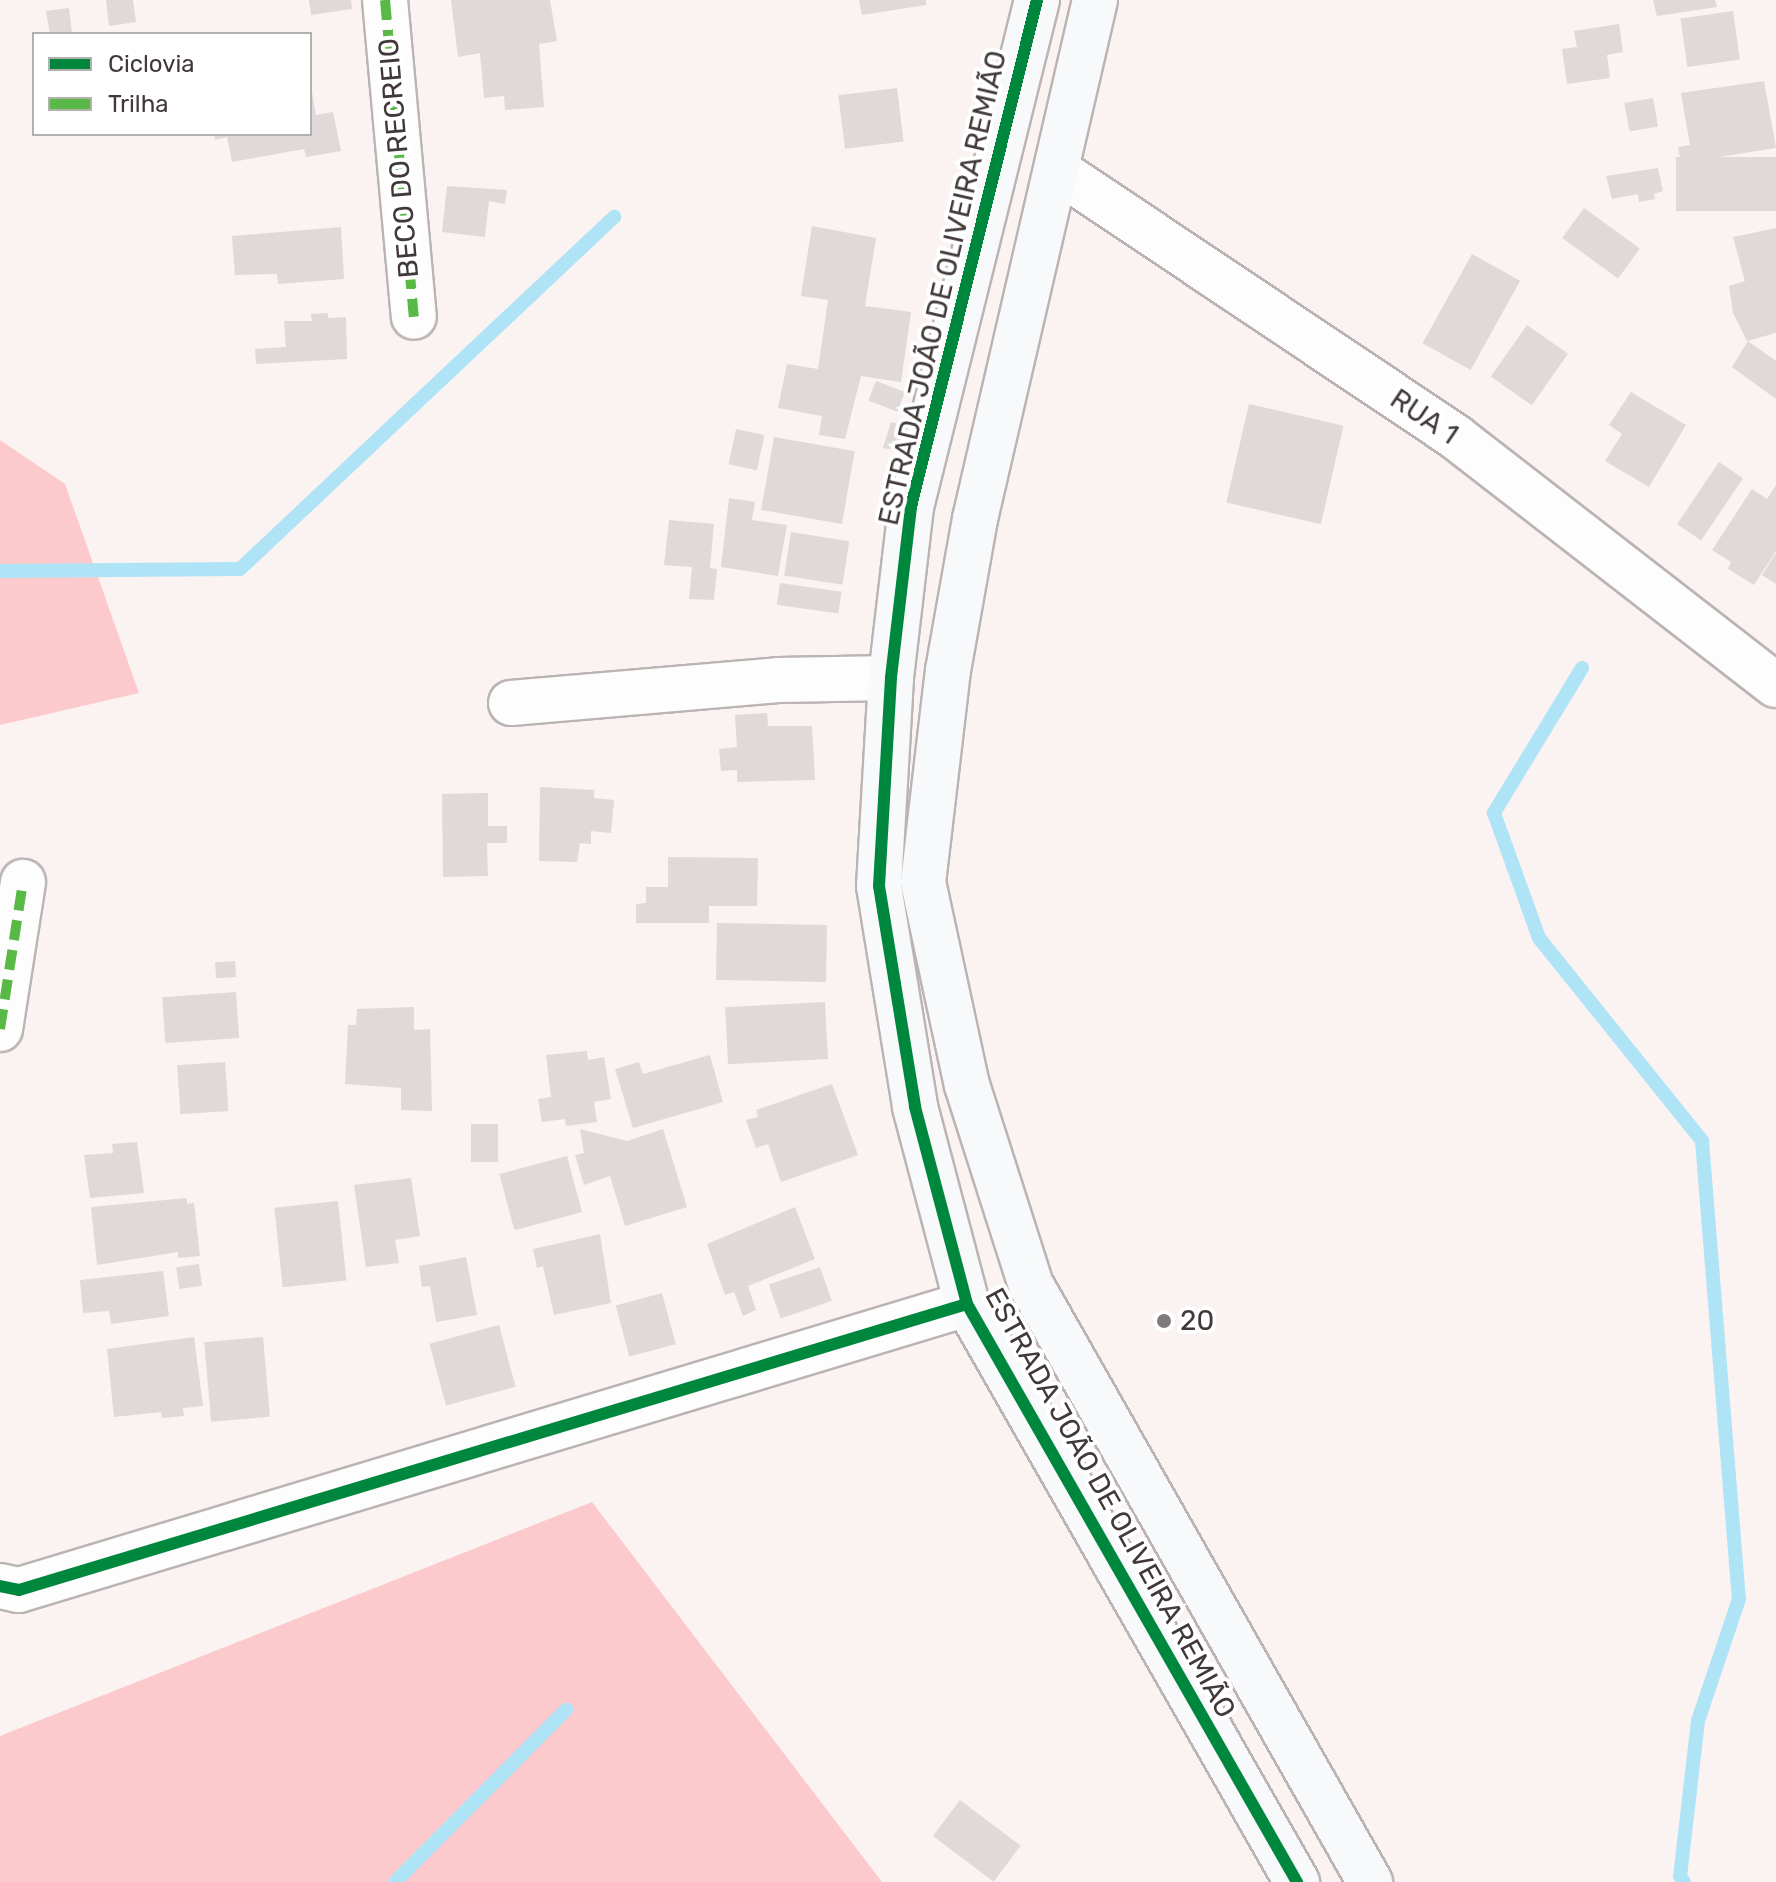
<!DOCTYPE html>
<html>
<head>
<meta charset="utf-8">
<style>
  body { margin:0 }
  #map { position:relative; width:1776px; height:1882px; overflow:hidden; background:#fbf2f2; font-family:Rubik,sans-serif }
  div>[style] { position:absolute }
  [style*='--x'] { left:calc(var(--x)*1px); top:calc(var(--y)*1px); width:calc(var(--w)*1px); rotate:calc(var(--a)*1deg) }
  .green>* { inset:0; background:#fccacc }
  .stream>* { height:14px; margin:-7px; padding:0 7px; transform-origin:7px; border-radius:7px; background:#afe4f7 }
  .building>* { inset:0; background:#e0d9d9; transform-origin:0 0 }
  .roads { filter:drop-shadow(2px 0 #bbb3b4) drop-shadow(-2px 0 #bbb3b4) drop-shadow(0 2px #bbb3b4) drop-shadow(0 -2px #bbb3b4) }
  .street>* { height:44px; margin:-22px; padding:0 22px; transform-origin:22px; border-radius:22px; background:#fefdfd }
  .secondary>* { height:44px; margin:-22px; padding:0 22px; transform-origin:22px; border-radius:22px; background:#f8f9fa }
  .quiet>* { height:10px; margin-top:-5px; transform-origin:0; background:repeating-linear-gradient(90deg,#58b947 0 20px,transparent 0 30px) }
  .cycleway>* { height:12px; margin:-6px; padding:0 6px; transform-origin:6px; border-radius:6px; background:#00873e }
  .dots>* { width:22px; height:22px; translate:-50% -50%; box-sizing:border-box; border:4px solid #fff; border-radius:50% }
  span { translate:-50% -50%; white-space:nowrap; text-align:center; line-height:1.15; -webkit-text-stroke:8px #fff; paint-order:stroke }
  .street-label { font-size:28px; color:#413939 }
  .poi-label { font-size:28px; color:#413939 }
  .left { translate:0 -50%; text-align:left }
  .legend { position:absolute; left:32px; top:32px; width:280px; height:104px; box-sizing:border-box; background:#fff; border:2px solid #b3b0b0; margin:0; padding:10px 14px; list-style:none; font-size:24px; color:#413939 }
  .legend li { display:flex; align-items:center; gap:16px; height:40px }
  .legend b { width:40px; border:2px solid #b3b0b0 }
</style>
</head>
<body>
<div id="map">
  <div class="green">
    <i style="clip-path:polygon(0 440px,65px 484px,139px 693px,0 725px)"></i>
    <i style="clip-path:polygon(592px 1502px,882px 1882px,0 1882px,0 1736px)"></i>
  </div>
  <div class="stream">
    <i style="--x:0;--y:571;--w:240;--a:-0.5"></i>
    <i style="--x:240;--y:569;--w:514;--a:-43.26"></i>
    <i style="--x:1582;--y:668;--w:170;--a:121.3"></i>
    <i style="--x:1494;--y:813;--w:133;--a:70.2"></i>
    <i style="--x:1539;--y:938;--w:260;--a:51.2"></i>
    <i style="--x:1702;--y:1141;--w:459;--a:85.4"></i>
    <i style="--x:1739;--y:1599;--w:129;--a:108.6"></i>
    <i style="--x:1698;--y:1721;--w:156;--a:96.6"></i>
    <i style="--x:1680;--y:1876;--w:7;--a:56"></i>
    <i style="--x:395;--y:1882;--w:243;--a:-45.2"></i>
  </div>
  <div class="building">
    <i style="clip-path:polygon(106px 0,133px 0,136px 22px,109px 26px)"></i>
    <i style="clip-path:polygon(309px 0,351px 0,352px 9px,311px 15px)"></i>
    <i style="clip-path:polygon(451px 0,550px 0,557px 41px,539px 44px,544px 107px,505px 110px,504px 96px,484px 98px,480px 53px,458px 57px)"></i>
    <i style="clip-path:polygon(859px 0,926px 0,926px 5px,862px 15px)"></i>
    <i style="clip-path:polygon(1653px 0,1715px 0,1717px 7px,1657px 16px)"></i>
    <i style="clip-path:polygon(69px 8px,72px 34px,50px 34px,46px 11px)"></i>
    <i style="left:1733px;top:11px;width:49px;height:53px;rotate:82deg"></i>
    <i style="clip-path:polygon(1619px 24px,1623px 52px,1607px 55px,1610px 78px,1567px 84px,1562px 49px,1577px 47px,1574px 31px)"></i>
    <i style="clip-path:polygon(1764px 81px,1776px 148px,1681px 163px,1678px 147px,1690px 145px,1681px 93px)"></i>
    <i style="left:897px;top:88px;width:54px;height:59px;rotate:83deg"></i>
    <i style="clip-path:polygon(312px 92px,316px 115px,333px 112px,341px 151px,306px 157px,304px 149px,232px 162px,227px 137px,215px 140px,214px 134px,310px 134px)"></i>
    <i style="left:1653px;top:98px;width:29px;height:29px;rotate:80deg"></i>
    <i style="left:1776px;top:157px;width:54px;height:100px;rotate:90deg"></i>
    <i style="clip-path:polygon(1658px 168px,1663px 191px,1654px 194px,1655px 199px,1639px 202px,1638px 194px,1612px 199px,1606px 176px)"></i>
    <i style="clip-path:polygon(447px 186px,507px 190px,505px 204px,489px 201px,485px 237px,442px 232px)"></i>
    <i style="left:1584px;top:208px;width:69px;height:37px;rotate:36deg"></i>
    <i style="clip-path:polygon(812px 226px,876px 238px,865px 306px,911px 312px,901px 382px,861px 376px,845px 439px,819px 435px,822px 416px,778px 408px,787px 364px,818px 369px,828px 300px,801px 296px)"></i>
    <i style="clip-path:polygon(341px 227px,344px 279px,278px 284px,277px 274px,235px 275px,232px 236px)"></i>
    <i style="clip-path:polygon(1776px 228px,1776px 333px,1747px 341px,1733px 313px,1729px 286px,1745px 281px,1733px 237px)"></i>
    <i style="left:1472px;top:254px;width:55px;height:102px;rotate:29deg"></i>
    <i style="clip-path:polygon(328px 313px,328px 318px,346px 317px,347px 359px,256px 364px,255px 349px,286px 347px,284px 321px,312px 321px,311px 314px)"></i>
    <i style="left:1527px;top:325px;width:50px;height:63px;rotate:35deg"></i>
    <i style="clip-path:polygon(1748px 341px,1776px 361px,1776px 399px,1732px 367px)"></i>
    <i style="left:876px;top:381px;width:31px;height:21px;rotate:21deg"></i>
    <i style="clip-path:polygon(1631px 392px,1686px 425px,1649px 487px,1605px 461px,1622px 434px,1609px 425px)"></i>
    <i style="left:1249px;top:404px;width:97px;height:101px;rotate:13deg"></i>
    <i style="clip-path:polygon(891px 422px,906px 425px,901px 451px,883px 448px)"></i>
    <i style="left:736px;top:429px;width:29px;height:36px;rotate:12deg"></i>
    <i style="left:774px;top:437px;width:82px;height:74px;rotate:10deg"></i>
    <i style="left:1719px;top:462px;width:29px;height:75px;rotate:34deg"></i>
    <i style="clip-path:polygon(1776px 485px,1776px 551px,1754px 585px,1728px 569px,1731px 562px,1712px 550px,1752px 489px,1767px 499px)"></i>
    <i style="clip-path:polygon(729px 498px,755px 502px,752px 520px,787px 525px,778px 576px,721px 567px)"></i>
    <i style="clip-path:polygon(669px 520px,714px 524px,710px 568px,717px 569px,714px 600px,689px 599px,692px 567px,664px 565px)"></i>
    <i style="left:791px;top:532px;width:59px;height:44px;rotate:9deg"></i>
    <i style="clip-path:polygon(1776px 553px,1776px 584px,1762px 575px)"></i>
    <i style="left:780px;top:583px;width:62px;height:22px;rotate:8deg"></i>
    <i style="clip-path:polygon(767px 713px,768px 726px,812px 726px,815px 780px,737px 782px,737px 770px,721px 771px,719px 749px,737px 747px,735px 715px)"></i>
    <i style="clip-path:polygon(540px 787px,594px 790px,594px 798px,614px 800px,611px 833px,591px 831px,591px 844px,580px 843px,577px 862px,539px 861px)"></i>
    <i style="clip-path:polygon(488px 793px,488px 826px,507px 826px,507px 843px,487px 843px,488px 876px,443px 877px,442px 794px)"></i>
    <i style="clip-path:polygon(668px 857px,758px 858px,757px 906px,709px 906px,709px 923px,636px 923px,636px 904px,646px 903px,646px 887px,668px 887px)"></i>
    <i style="left:717px;top:923px;width:110px;height:57px;rotate:1deg"></i>
    <i style="left:235px;top:961px;width:16px;height:20px;rotate:86deg"></i>
    <i style="left:236px;top:992px;width:46px;height:74px;rotate:86deg"></i>
    <i style="left:825px;top:1002px;width:57px;height:100px;rotate:87deg"></i>
    <i style="clip-path:polygon(414px 1007px,414px 1030px,430px 1029px,432px 1111px,401px 1110px,401px 1088px,345px 1084px,348px 1025px,356px 1025px,357px 1009px)"></i>
    <i style="clip-path:polygon(587px 1051px,588px 1060px,604px 1057px,611px 1099px,594px 1102px,597px 1122px,566px 1126px,565px 1119px,542px 1122px,538px 1099px,551px 1097px,546px 1055px)"></i>
    <i style="clip-path:polygon(710px 1055px,723px 1102px,633px 1128px,615px 1069px,639px 1062px,643px 1074px)"></i>
    <i style="left:225px;top:1062px;width:49px;height:48px;rotate:86deg"></i>
    <i style="clip-path:polygon(832px 1084px,858px 1155px,781px 1182px,768px 1144px,756px 1148px,746px 1120px,758px 1117px,756px 1110px)"></i>
    <i style="left:471px;top:1124px;width:27px;height:38px"></i>
    <i style="clip-path:polygon(580px 1129px,627px 1141px,663px 1129px,687px 1207px,625px 1226px,610px 1176px,584px 1185px,575px 1155px,584px 1153px)"></i>
    <i style="clip-path:polygon(137px 1142px,144px 1193px,90px 1198px,84px 1155px,113px 1153px,112px 1144px)"></i>
    <i style="left:567px;top:1156px;width:58px;height:70px;rotate:75deg"></i>
    <i style="clip-path:polygon(411px 1178px,420px 1236px,395px 1240px,399px 1263px,366px 1267px,354px 1185px)"></i>
    <i style="clip-path:polygon(187px 1198px,187px 1204px,194px 1203px,200px 1256px,178px 1258px,178px 1252px,97px 1265px,91px 1207px)"></i>
    <i style="left:338px;top:1201px;width:80px;height:64px;rotate:84deg"></i>
    <i style="clip-path:polygon(795px 1207px,815px 1259px,748px 1286px,756px 1310px,743px 1316px,734px 1292px,725px 1295px,707px 1244px)"></i>
    <i style="clip-path:polygon(600px 1234px,611px 1303px,554px 1315px,543px 1266px,537px 1268px,533px 1249px)"></i>
    <i style="clip-path:polygon(466px 1257px,477px 1315px,436px 1322px,430px 1286px,422px 1287px,419px 1266px)"></i>
    <i style="left:199px;top:1264px;width:22px;height:23px;rotate:82deg"></i>
    <i style="left:820px;top:1267px;width:36px;height:54px;rotate:71deg"></i>
    <i style="clip-path:polygon(163px 1271px,169px 1316px,111px 1324px,109px 1311px,83px 1313px,80px 1280px)"></i>
    <i style="left:662px;top:1293px;width:53px;height:48px;rotate:75deg"></i>
    <i style="left:499px;top:1325px;width:64px;height:72px;rotate:75deg"></i>
    <i style="clip-path:polygon(194px 1337px,203px 1406px,183px 1408px,184px 1416px,162px 1418px,161px 1412px,114px 1417px,107px 1349px)"></i>
    <i style="left:263px;top:1337px;width:80px;height:59px;rotate:85deg"></i>
    <i style="left:960px;top:1800px;width:76px;height:45px;rotate:37deg"></i>
  </div>
  <div class="roads">
    <div class="street">
      <i style="--x:385;--y:0;--w:318;--a:84.8"></i>
      <i style="--x:1057;--y:170;--w:481;--a:33.8"></i>
      <i style="--x:1457;--y:438;--w:403;--a:37.8"></i>
      <i style="--x:511;--y:703;--w:268;--a:-4.9"></i>
      <i style="--x:778;--y:680;--w:113;--a:-1"></i>
      <i style="--x:0;--y:1029;--w:149;--a:-81.1"></i>
      <i style="--x:0;--y:1586;--w:19;--a:12"></i>
      <i style="--x:19;--y:1590;--w:990;--a:-16.79"></i>
    </div>
    <div class="secondary">
      <i style="--x:1037;--y:0;--w:522;--a:103.96"></i>
      <i style="--x:911;--y:507;--w:172;--a:96.7"></i>
      <i style="--x:891;--y:678;--w:208;--a:93.3"></i>
      <i style="--x:879;--y:886;--w:224;--a:80.7"></i>
      <i style="--x:915;--y:1107;--w:204;--a:75.2"></i>
      <i style="--x:967;--y:1304;--w:666;--a:60.28"></i>
      <i style="--x:1095;--y:0;--w:533;--a:103.02"></i>
      <i style="--x:975;--y:519;--w:153;--a:100.1"></i>
      <i style="--x:948;--y:670;--w:213;--a:96.7"></i>
      <i style="--x:923;--y:882;--w:208;--a:77.8"></i>
      <i style="--x:967;--y:1085;--w:210;--a:72.3"></i>
      <i style="--x:1031;--y:1285;--w:687;--a:60.41"></i>
    </div>
  </div>
  <div class="quiet">
    <i style="--x:385;--y:0;--w:318;--a:84.8"></i>
    <i style="--x:0;--y:1029;--w:149;--a:-81.1"></i>
  </div>
  <div class="cycleway">
    <i style="--x:1037;--y:0;--w:522;--a:103.96"></i>
    <i style="--x:911;--y:507;--w:172;--a:96.7"></i>
    <i style="--x:891;--y:678;--w:208;--a:93.3"></i>
    <i style="--x:879;--y:886;--w:224;--a:80.7"></i>
    <i style="--x:915;--y:1107;--w:204;--a:75.2"></i>
    <i style="--x:967;--y:1304;--w:666;--a:60.28"></i>
    <i style="--x:0;--y:1586;--w:19;--a:12"></i>
    <i style="--x:19;--y:1590;--w:990;--a:-16.79"></i>
  </div>
  <div class="dots">
    <i style="left:1164px;top:1321px;background:#827a7a"></i>
  </div>
  <div class="street-label">
    <span style="left:399px;top:158px;rotate:-95deg">BECO DO RECREIO</span>
    <span style="left:943px;top:288px;rotate:-77deg">ESTRADA JOÃO DE OLIVEIRA REMIÃO</span>
    <span style="left:1424px;top:417px;rotate:34deg">RUA 1</span>
    <span style="left:1110px;top:1503px;rotate:61deg">ESTRADA JOÃO DE OLIVEIRA REMIÃO</span>
  </div>
  <div class="poi-label">
    <span class="left" style="left:1180px;top:1321px">20</span>
  </div>
  <ul class="legend">
  <li><b style="height:10px;background:#00873e"></b>Ciclovia</li>
  <li><b style="height:10px;background:#58b947"></b>Trilha</li>
  </ul>
</div>
</body>
</html>
